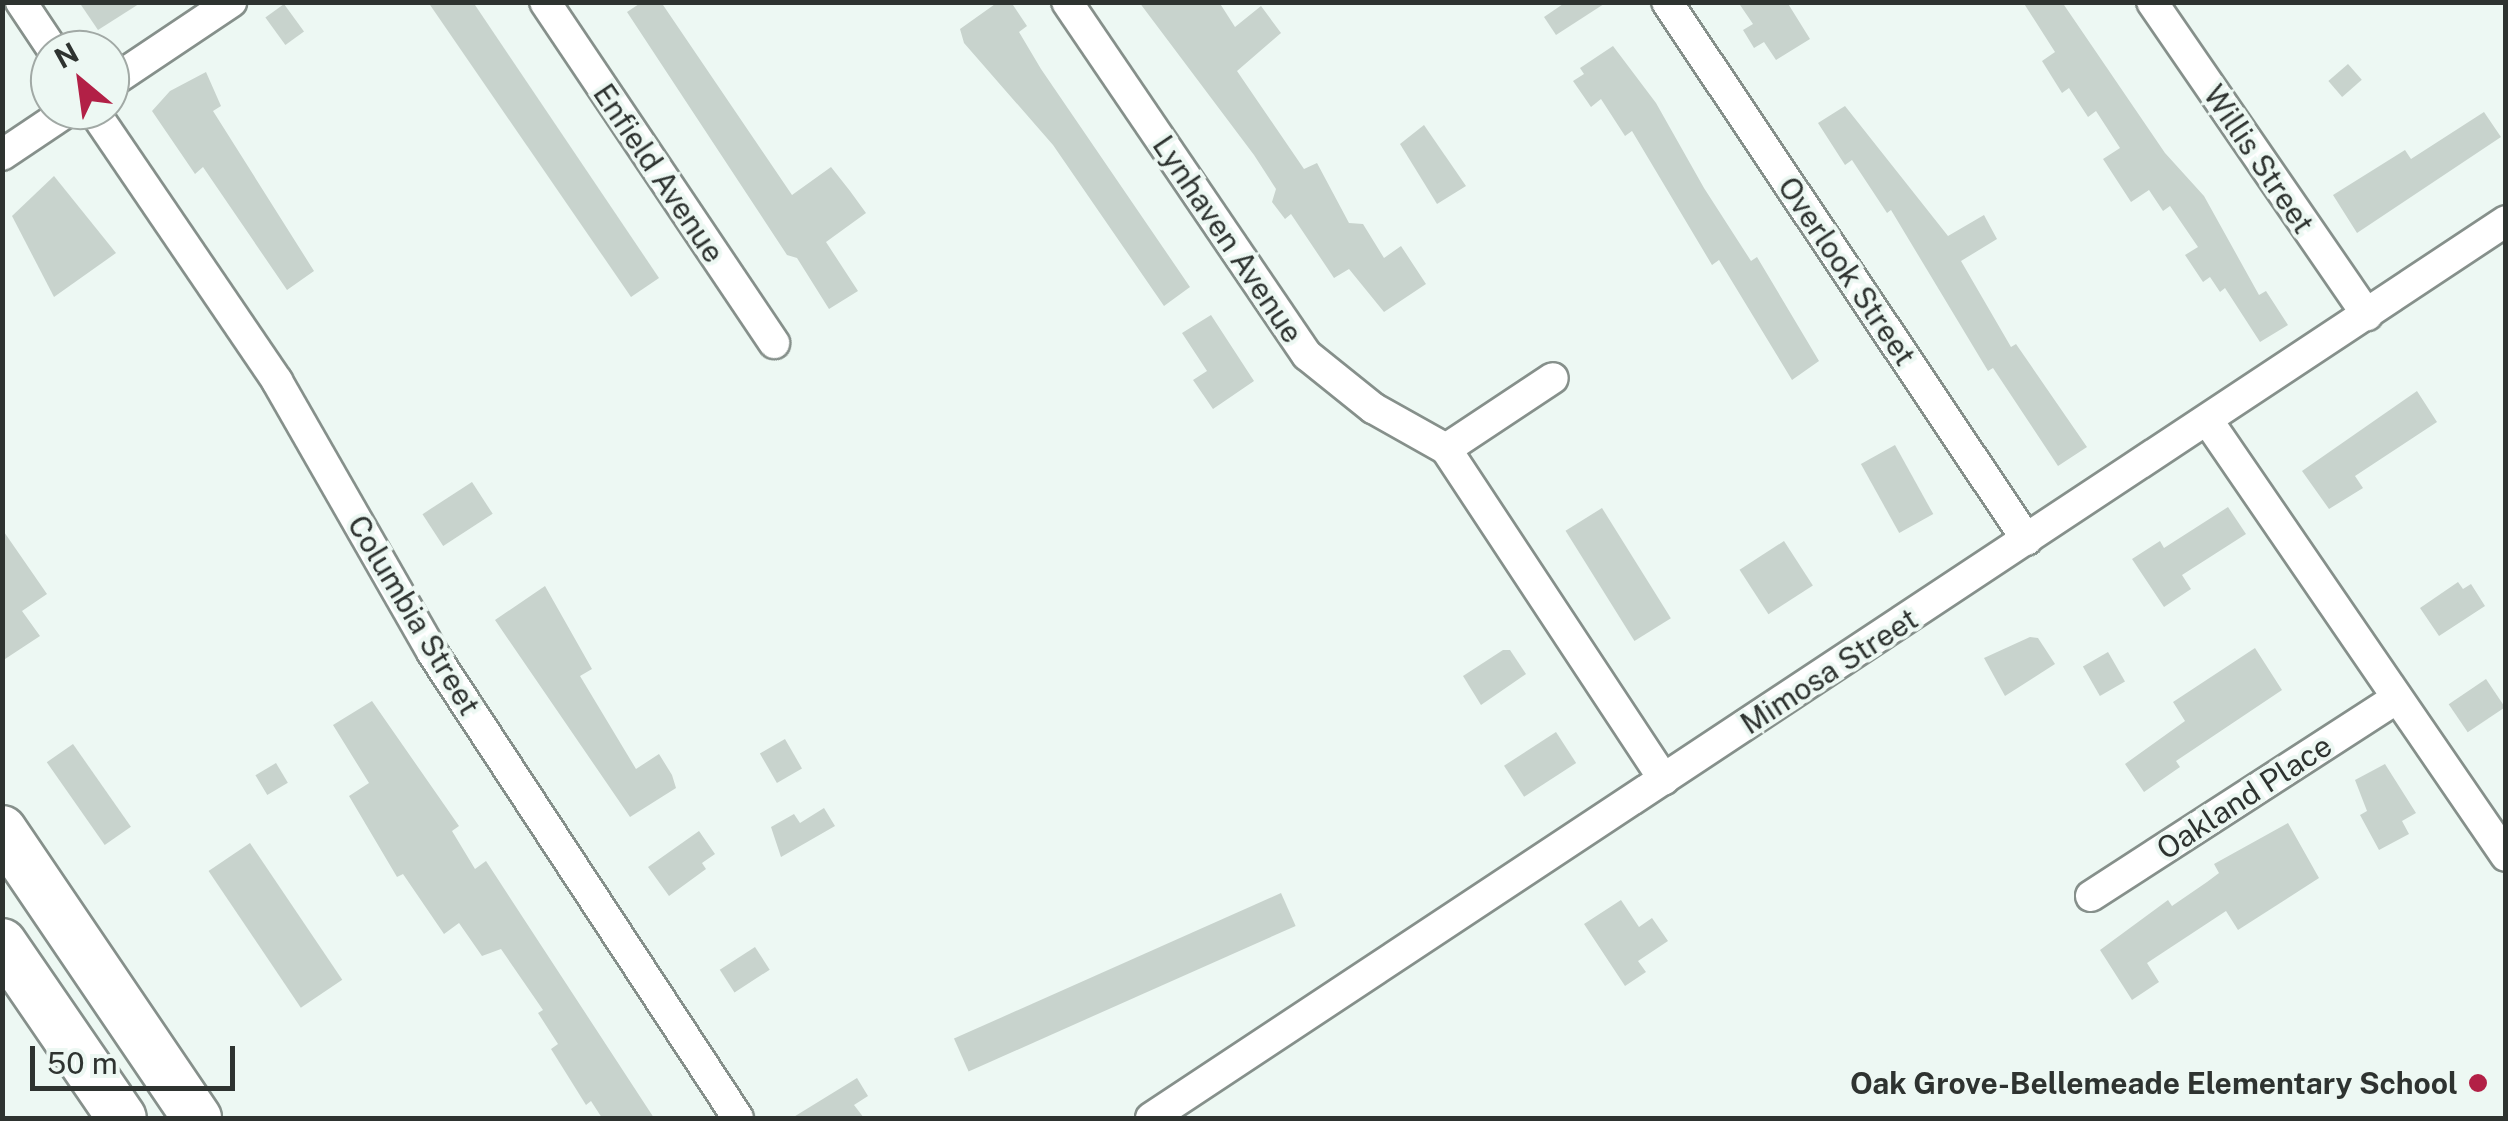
<!DOCTYPE html>
<html>
<head>
<meta charset="utf-8">
<style>
  body { margin:0 }
  #map { position:relative; width:2508px; height:1121px; overflow:hidden; background:#edf8f3; font-family:"Public Sans",sans-serif }
  div>[style] { position:absolute }
  [style*='--x'] { left:calc(var(--x)*1px); top:calc(var(--y)*1px); width:calc(var(--w)*1px); rotate:calc(var(--a)*1deg) }
  .building>* { inset:0; background:#c8d3cd; transform-origin:0 0 }
  .roads { filter:drop-shadow(2px 0 #86908b) drop-shadow(-2px 0 #86908b) drop-shadow(0 2px #86908b) drop-shadow(0 -2px #86908b) }
  .street>* { height:30px; margin:-15px; padding:0 15px; transform-origin:15px; border-radius:15px; background:#fff }
  .primary>* { height:48px; margin:-24px; padding:0 24px; transform-origin:24px; border-radius:24px; background:#fff }
  .dots>* { width:28px; height:28px; translate:-50% -50%; box-sizing:border-box; border:5px solid #edf8f3; border-radius:50% }
  span { translate:-50% -50%; white-space:nowrap; text-align:center; line-height:1.15; -webkit-text-stroke:8px #edf8f3; paint-order:stroke }
  .street-label { font-size:30px; color:#2e3330 }
  .poi-label { font-size:30px; color:#2e3330; font-weight:700 }
  .right { translate:-100% -50%; text-align:right }
  .frame { position:absolute; inset:0; border:5px solid #2e3330; pointer-events:none }
  .north { position:absolute; left:30px; top:30px; width:100px; height:100px; box-sizing:border-box; background:#edf8f3; border:2px solid #a1a9a5; border-radius:50%; rotate:331deg; font-size:28px; font-weight:700; line-height:40px; text-align:center; color:#2e3330 }
  .north::after { content:''; display:block; margin:auto; width:35px; height:45px; background:#b22046; clip-path:polygon(50% 0,100% 100%,50% 72%,0 100%) }
  .scale { position:absolute; left:30px; top:1046px; width:205px; height:45px; box-sizing:border-box; border:5px solid #2e3330; border-top:0; padding-left:12px; font-size:30px; line-height:35px; white-space:nowrap; color:#2e3330; -webkit-text-stroke:8px #edf8f3; paint-order:stroke }
</style>
</head>
<body>
<div id="map">
  <div class="building">
    <i style="clip-path:polygon(79px 2px,142px 2px,98px 30px)"></i>
    <i style="clip-path:polygon(428px 2px,473px 2px,659px 278px,631px 297px)"></i>
    <i style="clip-path:polygon(642px 2px,661px 2px,792px 195px,831px 167px,850px 191px,866px 213px,826px 242px,858px 291px,829px 309px,797px 258px,787px 255px,627px 12px)"></i>
    <i style="clip-path:polygon(998px 2px,1011px 2px,1027px 26px,1019px 32px,1041px 69px,1190px 287px,1164px 306px,1053px 145px,964px 43px,960px 29px)"></i>
    <i style="clip-path:polygon(1139px 2px,1219px 2px,1235px 27px,1261px 6px,1281px 33px,1237px 71px,1304px 169px,1317px 163px,1349px 223px,1363px 224px,1384px 258px,1401px 246px,1426px 284px,1384px 312px,1349px 269px,1334px 278px,1291px 214px,1285px 219px,1272px 202px,1276px 189px,1254px 155px)"></i>
    <i style="clip-path:polygon(1566px 2px,1607px 2px,1556px 35px,1544px 17px)"></i>
    <i style="clip-path:polygon(1738px 2px,1787px 2px,1810px 39px,1776px 60px,1764px 42px,1754px 48px,1743px 30px,1753px 24px)"></i>
    <i style="clip-path:polygon(2023px 2px,2062px 2px,2165px 153px,2204px 196px,2259px 295px,2266px 291px,2288px 325px,2260px 342px,2225px 288px,2220px 292px,2210px 277px,2203px 282px,2185px 255px,2198px 247px,2170px 206px,2163px 211px,2149px 190px,2131px 202px,2103px 159px,2120px 148px,2096px 111px,2088px 117px,2069px 88px,2062px 93px,2042px 61px,2055px 52px)"></i>
    <i style="left:284px;top:4px;width:34px;height:23px;rotate:54deg"></i>
    <i style="clip-path:polygon(1613px 46px,1656px 103px,1704px 188px,1751px 261px,1757px 257px,1819px 361px,1792px 380px,1719px 260px,1712px 265px,1632px 131px,1625px 136px,1601px 99px,1591px 107px,1573px 81px,1584px 74px,1580px 68px)"></i>
    <i style="left:2348px;top:64px;width:21px;height:26px;rotate:49deg"></i>
    <i style="clip-path:polygon(206px 72px,221px 106px,213px 111px,314px 271px,287px 290px,203px 167px,195px 174px,152px 111px,170px 91px)"></i>
    <i style="clip-path:polygon(1845px 106px,1948px 236px,1984px 215px,1997px 239px,1961px 261px,2011px 347px,2016px 344px,2087px 447px,2058px 466px,1993px 368px,1988px 371px,1891px 210px,1887px 213px,1852px 160px,1845px 165px,1818px 123px)"></i>
    <i style="clip-path:polygon(2484px 112px,2501px 137px,2357px 233px,2333px 195px,2405px 150px,2411px 159px)"></i>
    <i style="clip-path:polygon(1424px 125px,1466px 186px,1437px 204px,1400px 144px)"></i>
    <i style="clip-path:polygon(54px 176px,116px 253px,54px 297px,12px 216px)"></i>
    <i style="clip-path:polygon(1211px 315px,1254px 381px,1213px 409px,1193px 380px,1207px 371px,1182px 333px)"></i>
    <i style="clip-path:polygon(2417px 391px,2437px 422px,2355px 476px,2363px 488px,2329px 509px,2302px 471px)"></i>
    <i style="left:1895px;top:445px;width:79px;height:39px;rotate:61deg"></i>
    <i style="left:472px;top:482px;width:38px;height:59px;rotate:57deg"></i>
    <i style="clip-path:polygon(2228px 507px,2246px 534px,2182px 575px,2191px 589px,2164px 607px,2132px 559px,2160px 541px,2164px 548px)"></i>
    <i style="left:1602px;top:508px;width:130px;height:43px;rotate:58deg"></i>
    <i style="clip-path:polygon(2px 529px,47px 594px,22px 611px,40px 636px,2px 661px)"></i>
    <i style="left:1784px;top:541px;width:53px;height:53px;rotate:57deg"></i>
    <i style="clip-path:polygon(2458px 582px,2463px 589px,2471px 584px,2485px 606px,2439px 636px,2420px 608px)"></i>
    <i style="clip-path:polygon(545px 586px,592px 669px,580px 676px,636px 769px,659px 754px,672px 775px,676px 788px,630px 817px,495px 620px)"></i>
    <i style="clip-path:polygon(2030px 637px,2038px 638px,2055px 664px,2005px 696px,1984px 658px)"></i>
    <i style="clip-path:polygon(2255px 648px,2282px 690px,2176px 761px,2180px 767px,2144px 792px,2125px 764px,2185px 721px,2173px 702px)"></i>
    <i style="clip-path:polygon(1503px 650px,1510px 650px,1526px 674px,1481px 705px,1463px 676px)"></i>
    <i style="left:2108px;top:652px;width:34px;height:29px;rotate:60deg"></i>
    <i style="left:2486px;top:679px;width:34px;height:45px;rotate:56deg"></i>
    <i style="clip-path:polygon(372px 701px,459px 826px,452px 831px,475px 869px,486px 861px,654px 1118px,602px 1118px,591px 1101px,586px 1105px,551px 1049px,558px 1044px,538px 1013px,543px 1010px,501px 949px,482px 956px,459px 923px,444px 934px,403px 874px,397px 877px,349px 796px,369px 783px,333px 725px)"></i>
    <i style="left:1556px;top:732px;width:37px;height:62px;rotate:57deg"></i>
    <i style="left:785px;top:739px;width:34px;height:29px;rotate:60deg"></i>
    <i style="left:73px;top:744px;width:101px;height:32px;rotate:55deg"></i>
    <i style="left:276px;top:763px;width:23px;height:24px;rotate:59deg"></i>
    <i style="clip-path:polygon(2385px 764px,2416px 813px,2402px 821px,2409px 834px,2379px 850px,2360px 815px,2367px 811px,2355px 780px)"></i>
    <i style="clip-path:polygon(824px 808px,835px 826px,781px 857px,771px 827px,794px 814px,800px 823px)"></i>
    <i style="clip-path:polygon(2288px 823px,2319px 878px,2238px 930px,2226px 911px,2147px 963px,2159px 982px,2132px 1000px,2100px 950px,2168px 900px,2172px 906px,2207px 882px,2219px 873px,2214px 864px)"></i>
    <i style="clip-path:polygon(699px 831px,715px 854px,702px 863px,706px 869px,669px 896px,648px 867px)"></i>
    <i style="left:250px;top:843px;width:165px;height:50px;rotate:56deg"></i>
    <i style="left:1281px;top:893px;width:36px;height:358px;rotate:66deg"></i>
    <i style="clip-path:polygon(1621px 900px,1639px 927px,1652px 918px,1668px 941px,1638px 961px,1646px 972px,1625px 986px,1584px 924px)"></i>
    <i style="left:755px;top:947px;width:27px;height:42px;rotate:57deg"></i>
    <i style="clip-path:polygon(857px 1078px,868px 1096px,854px 1105px,864px 1118px,792px 1118px)"></i>
  </div>
  <div class="roads">
    <div class="street">
      <i style="--x:21;--y:2;--w:58;--a:56.3"></i>
      <i style="--x:545;--y:2;--w:411;--a:56.1"></i>
      <i style="--x:1067;--y:2;--w:427;--a:55.8"></i>
      <i style="--x:1307;--y:355;--w:85;--a:38.8"></i>
      <i style="--x:1373;--y:408;--w:84;--a:29.3"></i>
      <i style="--x:1446;--y:449;--w:396;--a:56.6"></i>
      <i style="--x:1667;--y:2;--w:647;--a:56.21"></i>
      <i style="--x:2152;--y:2;--w:380;--a:55.5"></i>
      <i style="--x:110;--y:83;--w:146;--a:-33.8"></i>
      <i style="--x:93;--y:110;--w:328;--a:55.8"></i>
      <i style="--x:277;--y:381;--w:312;--a:60.2"></i>
      <i style="--x:432;--y:652;--w:557;--a:56.71"></i>
      <i style="--x:2;--y:155;--w:81;--a:-33.9"></i>
      <i style="--x:2208;--y:421;--w:527;--a:55.59"></i>
      <i style="--x:1446;--y:449;--w:128;--a:-33.6"></i>
      <i style="--x:2091;--y:896;--w:363;--a:-32.9"></i>
      <i style="--x:1151;--y:1118;--w:1625;--a:-33.5"></i>
    </div>
    <div class="primary">
      <i style="--x:2;--y:830;--w:348;--a:55.9"></i>
      <i style="--x:2;--y:943;--w:212;--a:55.6"></i>
    </div>
  </div>
  <div class="dots">
    <i style="left:2478px;top:1083px;background:#b22046"></i>
  </div>
  <div class="street-label">
    <span style="left:2259px;top:159px;rotate:56deg">Willis Street</span>
    <span style="left:659px;top:173px;rotate:56deg">Enfield Avenue</span>
    <span style="left:1228px;top:239px;rotate:56deg">Lynhaven Avenue</span>
    <span style="left:1847px;top:271px;rotate:56deg">Overlook Street</span>
    <span style="left:414px;top:615px;rotate:59deg">Columbia Street</span>
    <span style="left:1829px;top:671px;rotate:-33deg">Mimosa Street</span>
    <span style="left:2244px;top:797px;rotate:-33deg">Oakland Place</span>
  </div>
  <div class="poi-label">
    <span class="right" style="left:2458px;top:1083px">Oak Grove-Bellemeade Elementary School</span>
  </div>
  <div class="frame"></div>
  <div class="north">N</div>
  <div class="scale">50 m</div>
</div>
</body>
</html>
